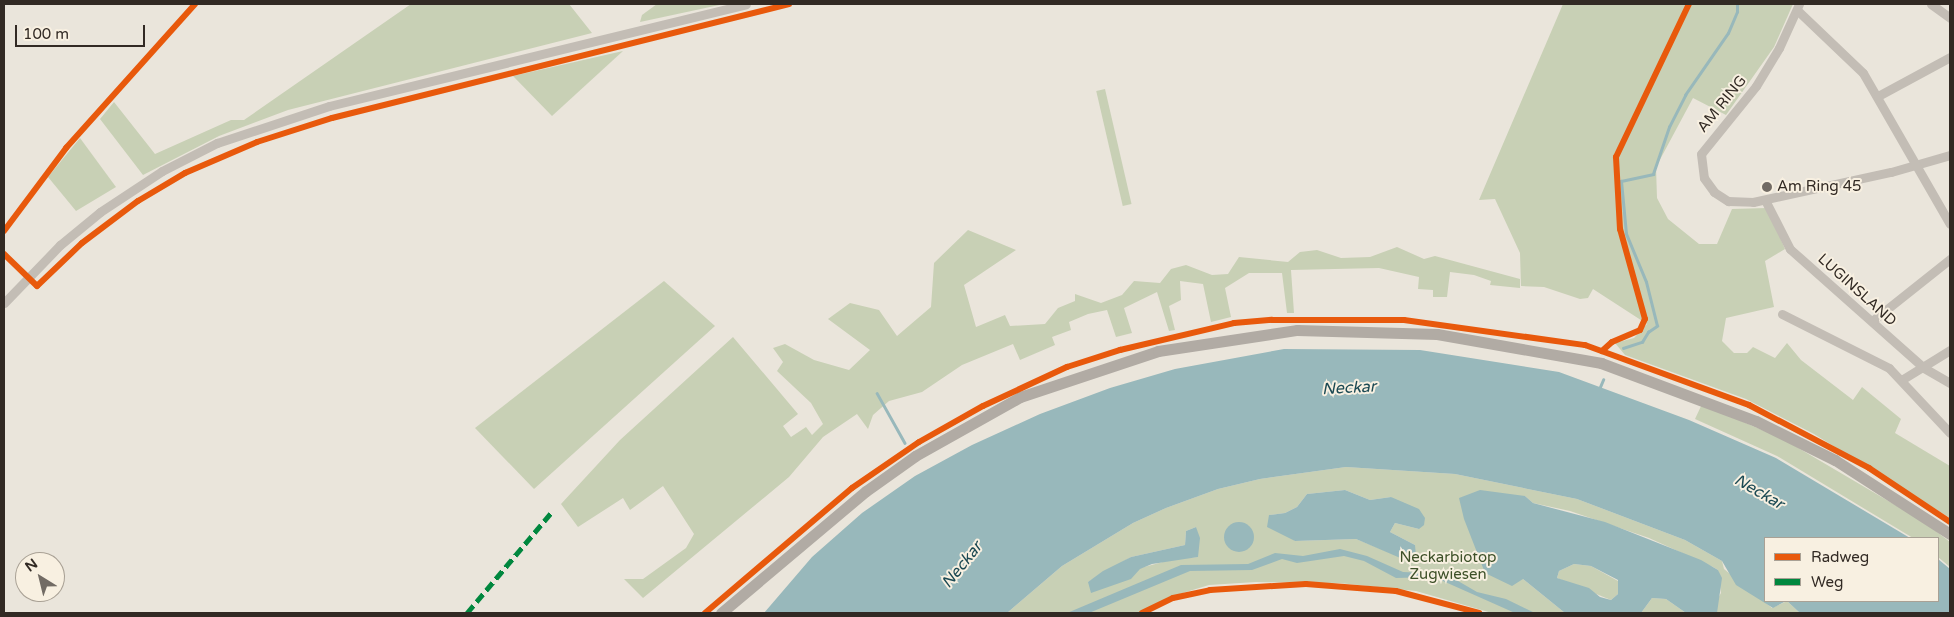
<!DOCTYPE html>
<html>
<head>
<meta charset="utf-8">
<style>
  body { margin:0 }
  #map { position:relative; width:1954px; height:617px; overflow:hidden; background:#eae5db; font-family:"Varela Round",sans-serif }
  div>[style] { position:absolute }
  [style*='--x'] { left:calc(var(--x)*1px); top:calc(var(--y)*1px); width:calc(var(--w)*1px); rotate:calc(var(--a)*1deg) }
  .green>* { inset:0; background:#c8d0b5; transform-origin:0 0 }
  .water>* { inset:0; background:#98b8bb }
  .round { border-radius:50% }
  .stream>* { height:2.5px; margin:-1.25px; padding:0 1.25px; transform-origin:1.25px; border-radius:1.25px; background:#98b8bb }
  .minor>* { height:9px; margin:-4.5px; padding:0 4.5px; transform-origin:4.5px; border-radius:4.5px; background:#c3bdb5 }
  .major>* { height:11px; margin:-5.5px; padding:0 5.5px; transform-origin:5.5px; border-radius:5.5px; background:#b1aba4 }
  .quiet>* { height:5px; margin-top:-2.5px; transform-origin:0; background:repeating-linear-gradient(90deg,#00873e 0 10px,transparent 0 15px) }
  .cycleway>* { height:6px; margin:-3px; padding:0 3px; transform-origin:3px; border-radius:3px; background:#e8590c }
  .dots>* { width:14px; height:14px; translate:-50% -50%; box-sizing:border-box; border:2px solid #f8f0e1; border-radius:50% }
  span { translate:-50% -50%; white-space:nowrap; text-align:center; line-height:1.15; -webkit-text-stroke:4px #f8f0e1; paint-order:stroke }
  .street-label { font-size:15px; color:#322a24 }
  .poi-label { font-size:15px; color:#322a24 }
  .left { translate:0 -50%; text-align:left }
  .park-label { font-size:15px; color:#3d5028 }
  .water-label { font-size:16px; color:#1b4953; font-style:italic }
  .frame { position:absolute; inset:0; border:5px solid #322a24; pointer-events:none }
  .legend { position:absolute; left:1764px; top:537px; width:175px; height:65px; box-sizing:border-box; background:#f8f0e1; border:1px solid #a9a195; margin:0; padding:6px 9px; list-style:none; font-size:15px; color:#322a24 }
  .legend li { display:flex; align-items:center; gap:10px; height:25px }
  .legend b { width:25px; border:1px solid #a9a195 }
  .north { position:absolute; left:15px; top:552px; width:50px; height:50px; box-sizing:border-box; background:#f8f0e1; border:1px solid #a9a195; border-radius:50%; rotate:324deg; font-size:14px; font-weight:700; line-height:20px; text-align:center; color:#322a24 }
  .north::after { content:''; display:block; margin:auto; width:18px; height:22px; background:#726b64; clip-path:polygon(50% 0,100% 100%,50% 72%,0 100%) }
  .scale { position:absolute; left:15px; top:25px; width:130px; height:22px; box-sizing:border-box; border:2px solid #322a24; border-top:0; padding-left:6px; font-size:15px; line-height:18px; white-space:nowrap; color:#322a24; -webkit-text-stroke:4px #f8f0e1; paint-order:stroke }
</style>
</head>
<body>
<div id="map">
  <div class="green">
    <i style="clip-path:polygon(411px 4px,569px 4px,592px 33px,288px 110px,219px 136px,143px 175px,100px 119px,114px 102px,155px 154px,231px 120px,244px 120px)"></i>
    <i style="clip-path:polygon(657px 4px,724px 4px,640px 22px,642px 15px)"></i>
    <i style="clip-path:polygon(1563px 4px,1793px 4px,1774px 47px,1726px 115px,1693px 98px,1656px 167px,1657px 198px,1668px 219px,1699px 244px,1717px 244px,1732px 209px,1767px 208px,1785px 249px,1765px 261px,1774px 307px,1726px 318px,1722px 341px,1734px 353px,1747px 353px,1753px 347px,1775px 358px,1787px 343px,1801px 360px,1853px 400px,1862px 387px,1901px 419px,1895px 433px,1950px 466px,1950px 518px,1814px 434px,1746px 399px,1625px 355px,1615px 343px,1634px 338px,1647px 324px,1593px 289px,1588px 298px,1580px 299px,1544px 287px,1521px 286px,1520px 253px,1495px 199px,1479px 200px)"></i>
    <i style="clip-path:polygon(623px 51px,552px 116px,513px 76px)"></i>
    <i style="left:1105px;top:89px;width:118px;height:9px;rotate:77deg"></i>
    <i style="clip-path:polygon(80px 138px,116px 187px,76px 211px,48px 177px)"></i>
    <i style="clip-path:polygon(968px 230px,1016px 250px,964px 285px,976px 327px,1005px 315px,1010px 326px,1045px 324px,1058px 308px,1075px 301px,1075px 294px,1101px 303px,1122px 295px,1134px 281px,1160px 283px,1171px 269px,1186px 265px,1212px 275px,1228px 274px,1239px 257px,1288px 262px,1300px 252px,1317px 250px,1341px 258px,1370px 257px,1397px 247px,1424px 259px,1435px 256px,1520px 279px,1520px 288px,1490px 285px,1491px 281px,1474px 275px,1450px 272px,1447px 297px,1433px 297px,1433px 290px,1418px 289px,1419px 277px,1379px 268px,1291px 270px,1294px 313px,1287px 313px,1282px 273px,1249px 273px,1225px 288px,1231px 317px,1211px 322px,1203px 284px,1180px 281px,1181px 300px,1169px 306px,1175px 330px,1169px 331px,1157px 292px,1124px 308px,1132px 333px,1116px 337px,1107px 310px,1088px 314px,1069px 322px,1071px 330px,1052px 337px,1055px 345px,1020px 360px,1013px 344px,962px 365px,922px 392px,889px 401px,873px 415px,868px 429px,857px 414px,823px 437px,789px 477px,643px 598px,624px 579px,643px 579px,686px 548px,694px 534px,663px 486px,630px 510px,623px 498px,578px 527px,561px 504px,620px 440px,733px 337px,798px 414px,783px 426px,791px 437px,806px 427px,812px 435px,823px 424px,811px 403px,777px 371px,783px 362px,773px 348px,785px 344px,814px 360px,849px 370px,870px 350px,828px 319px,850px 303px,879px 310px,897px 336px,931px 307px,934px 263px)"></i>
    <i style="clip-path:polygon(664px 281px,715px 326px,534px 489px,475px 428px)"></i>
    <i style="clip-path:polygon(1702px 404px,1783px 439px,1924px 522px,1950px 542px,1950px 567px,1938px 557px,1938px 538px,1913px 538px,1777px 456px,1695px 419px)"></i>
    <i style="clip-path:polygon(evenodd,1346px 467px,1455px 474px,1577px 499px,1685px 540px,1722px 561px,1724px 569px,1772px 608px,1787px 601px,1800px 613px,1717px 613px,1717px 600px,1721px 593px,1718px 570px,1713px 567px,1649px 538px,1570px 511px,1533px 503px,1525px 496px,1477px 547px,1485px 573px,1523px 579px,1565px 613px,1492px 613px,1416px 591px,1339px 583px,1256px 582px,1209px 585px,1173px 596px,1138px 613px,1007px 613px,1062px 566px,1133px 523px,1166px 508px,1218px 489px,1260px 479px,1346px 467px,1345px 490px,1370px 500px,1391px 497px,1419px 529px,1395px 523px,1390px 532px,1415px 545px,1393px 554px,1356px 539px,1295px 541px,1269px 515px,1285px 513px,1297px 507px,1307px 494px,1345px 490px,1346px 467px,1196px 527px,1198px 557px,1174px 559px,1088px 582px,1131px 557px,1185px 545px,1186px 531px,1196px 527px)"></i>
    <i style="clip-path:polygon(1574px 564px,1591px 566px,1618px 581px,1618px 594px,1611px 600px,1557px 578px,1559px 571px)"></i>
    <i style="clip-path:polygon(1652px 598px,1666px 599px,1686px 613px,1641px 613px)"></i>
  </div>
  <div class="water">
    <i style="clip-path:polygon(1284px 349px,1420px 350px,1559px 372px,1689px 420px,1776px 458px,1910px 538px,1765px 538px,1765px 601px,1786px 601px,1773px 608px,1736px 585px,1722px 561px,1685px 540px,1577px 499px,1455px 474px,1346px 467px,1260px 479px,1218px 489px,1166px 508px,1133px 523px,1062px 566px,1007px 613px,764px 613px,812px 557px,862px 513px,915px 476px,972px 445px,1040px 414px,1110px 388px,1175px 369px)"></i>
    <i style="clip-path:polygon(1345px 490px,1370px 500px,1391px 497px,1419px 509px,1425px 518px,1424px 525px,1419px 529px,1395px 523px,1390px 532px,1415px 545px,1416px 556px,1405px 560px,1356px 539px,1295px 541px,1267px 527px,1269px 515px,1285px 513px,1297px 507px,1307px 494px)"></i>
    <i style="clip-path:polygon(evenodd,1480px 490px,1525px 496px,1533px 503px,1605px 522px,1701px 560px,1718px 570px,1722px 578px,1717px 613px,1686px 613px,1666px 599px,1652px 598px,1641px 613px,1565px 613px,1523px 579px,1512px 586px,1485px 573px,1464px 519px,1459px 498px,1480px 490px,1574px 564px,1591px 566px,1618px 580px,1618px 594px,1611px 600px,1600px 597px,1589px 588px,1557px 578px,1559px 571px,1574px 564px)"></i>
    <i class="round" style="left:1224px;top:522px;width:30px;height:30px"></i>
    <i style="clip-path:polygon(1196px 527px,1200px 538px,1198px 557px,1152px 564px,1140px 569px,1131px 579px,1091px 593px,1088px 582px,1103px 571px,1131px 557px,1185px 545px,1186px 531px)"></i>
    <i style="clip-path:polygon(1340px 549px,1367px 556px,1403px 572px,1446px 574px,1477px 592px,1506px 599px,1535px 613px,1515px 613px,1434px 577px,1396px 578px,1364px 561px,1344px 556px,1297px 563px,1282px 559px,1252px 570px,1190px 571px,1089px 613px,1067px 613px,1181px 565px,1248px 564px,1275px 553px,1303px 556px)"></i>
    <i style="clip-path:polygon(1938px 559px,1950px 569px,1950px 613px,1800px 613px,1787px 601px,1938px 601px)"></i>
  </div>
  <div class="stream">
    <i style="--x:1623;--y:348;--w:20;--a:-18"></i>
    <i style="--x:1642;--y:342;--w:12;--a:-59"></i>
    <i style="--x:1648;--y:332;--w:11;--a:-34"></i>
    <i style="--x:1657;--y:326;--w:45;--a:-104"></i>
    <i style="--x:1646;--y:282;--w:52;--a:-112.6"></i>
    <i style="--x:1626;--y:234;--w:53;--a:-95.4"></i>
    <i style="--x:1621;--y:181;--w:33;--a:-12"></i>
    <i style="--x:1653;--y:174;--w:50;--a:-71.2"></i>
    <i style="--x:1669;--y:127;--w:36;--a:-63"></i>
    <i style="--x:1685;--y:95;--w:75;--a:-55.3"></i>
    <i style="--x:1728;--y:33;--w:23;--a:-67"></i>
    <i style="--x:1737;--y:12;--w:8;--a:-90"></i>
    <i style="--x:1600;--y:387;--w:8;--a:-67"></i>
    <i style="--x:877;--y:393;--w:57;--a:60.8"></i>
  </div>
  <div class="minor">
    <i style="--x:1799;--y:4;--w:48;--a:114.4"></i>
    <i style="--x:1779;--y:48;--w:44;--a:121.2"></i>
    <i style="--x:1756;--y:86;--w:87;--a:129"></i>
    <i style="--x:1701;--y:154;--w:24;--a:83"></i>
    <i style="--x:1704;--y:178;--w:17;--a:54"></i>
    <i style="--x:1714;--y:192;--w:17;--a:33"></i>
    <i style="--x:1728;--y:201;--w:25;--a:2"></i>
    <i style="--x:1753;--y:202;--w:141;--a:-12.3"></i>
    <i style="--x:1891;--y:172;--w:61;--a:-16.1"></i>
    <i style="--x:1931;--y:4;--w:24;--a:36"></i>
    <i style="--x:1797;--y:10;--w:91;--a:43.7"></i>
    <i style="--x:1863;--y:73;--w:174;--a:60.1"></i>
    <i style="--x:1878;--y:96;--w:82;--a:-28.4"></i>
    <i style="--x:1765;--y:200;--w:55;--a:63"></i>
    <i style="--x:1790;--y:249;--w:179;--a:41.6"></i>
    <i style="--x:1924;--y:368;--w:30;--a:30"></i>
    <i style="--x:4;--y:303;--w:81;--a:-46"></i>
    <i style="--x:60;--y:245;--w:52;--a:-39.5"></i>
    <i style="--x:100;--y:212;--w:74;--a:-33.5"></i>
    <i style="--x:162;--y:171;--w:62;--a:-27"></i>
    <i style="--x:217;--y:143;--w:118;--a:-18.3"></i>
    <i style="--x:329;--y:106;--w:429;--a:-13.7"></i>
    <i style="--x:1782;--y:314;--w:120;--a:26.8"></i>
    <i style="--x:1889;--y:368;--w:89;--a:46.8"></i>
    <i style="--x:1872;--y:321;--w:100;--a:-38.5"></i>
    <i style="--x:1903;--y:379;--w:55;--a:-31.7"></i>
  </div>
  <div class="major">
    <i style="--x:721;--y:613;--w:189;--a:-40.1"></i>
    <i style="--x:866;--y:491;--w:60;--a:-35.5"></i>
    <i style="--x:915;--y:456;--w:120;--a:-29.3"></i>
    <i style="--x:1020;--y:397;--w:145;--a:-18.4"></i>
    <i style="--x:1158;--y:351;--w:141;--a:-8.6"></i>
    <i style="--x:1297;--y:330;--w:140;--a:1.6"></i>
    <i style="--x:1437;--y:334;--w:167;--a:10"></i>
    <i style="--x:1601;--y:363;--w:165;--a:20.5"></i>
    <i style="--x:1756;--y:421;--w:88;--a:26.3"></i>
    <i style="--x:1835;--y:460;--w:137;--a:32.8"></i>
  </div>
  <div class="quiet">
    <i style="--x:467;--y:613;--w:131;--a:-50"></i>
  </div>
  <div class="cycleway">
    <i style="--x:4;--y:231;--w:104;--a:-53.2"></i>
    <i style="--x:66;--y:148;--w:193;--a:-48.1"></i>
    <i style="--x:4;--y:254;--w:46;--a:44.1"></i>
    <i style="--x:37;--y:286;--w:62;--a:-43.7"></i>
    <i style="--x:82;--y:243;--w:70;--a:-36.9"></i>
    <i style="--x:138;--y:201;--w:55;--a:-30.8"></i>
    <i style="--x:185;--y:173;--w:78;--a:-23.3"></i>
    <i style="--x:257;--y:142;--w:79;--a:-17.7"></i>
    <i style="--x:332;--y:118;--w:471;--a:-14"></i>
    <i style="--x:1602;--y:351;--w:13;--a:-42"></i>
    <i style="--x:1612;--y:342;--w:30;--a:-23"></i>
    <i style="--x:1640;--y:330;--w:12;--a:-66"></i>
    <i style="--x:1645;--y:319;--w:93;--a:-105.5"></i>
    <i style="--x:1620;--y:229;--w:72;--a:-93.2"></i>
    <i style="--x:1616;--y:157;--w:170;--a:-64.5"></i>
    <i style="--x:705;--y:613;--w:193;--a:-40.4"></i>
    <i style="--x:852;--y:488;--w:81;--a:-34.5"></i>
    <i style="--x:919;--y:442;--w:73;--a:-29.4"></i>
    <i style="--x:983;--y:406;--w:93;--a:-24.9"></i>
    <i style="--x:1067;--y:367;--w:56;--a:-17.8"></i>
    <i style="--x:1120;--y:350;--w:117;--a:-13.3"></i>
    <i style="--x:1234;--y:323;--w:38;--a:-5"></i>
    <i style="--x:1272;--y:320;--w:132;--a:0"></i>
    <i style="--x:1404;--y:320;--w:183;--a:7.9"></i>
    <i style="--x:1585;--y:345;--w:175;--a:20.1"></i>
    <i style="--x:1749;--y:405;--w:136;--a:27.7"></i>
    <i style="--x:1869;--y:468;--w:97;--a:33.7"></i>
    <i style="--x:1142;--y:613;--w:34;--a:-26"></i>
    <i style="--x:1173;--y:598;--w:38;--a:-12"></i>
    <i style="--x:1210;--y:590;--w:96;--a:-3.6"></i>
    <i style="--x:1306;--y:584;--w:90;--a:4.4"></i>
    <i style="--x:1396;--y:591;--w:86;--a:14.8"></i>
  </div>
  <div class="dots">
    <i style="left:1767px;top:187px;background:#726b64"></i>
  </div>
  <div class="street-label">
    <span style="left:1722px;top:104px;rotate:-51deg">AM RING</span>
    <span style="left:1857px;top:290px;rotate:42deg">LUGINSLAND</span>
  </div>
  <div class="poi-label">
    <span class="left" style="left:1777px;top:187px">Am Ring 45</span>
  </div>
  <div class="park-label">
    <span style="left:1448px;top:566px">Neckarbiotop<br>Zugwiesen</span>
  </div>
  <div class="water-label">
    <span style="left:1349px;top:388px;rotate:-3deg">Neckar</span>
    <span style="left:1759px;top:492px;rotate:30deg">Neckar</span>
    <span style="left:962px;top:565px;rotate:-51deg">Neckar</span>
  </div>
  <div class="frame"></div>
  <ul class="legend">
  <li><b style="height:6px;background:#e8590c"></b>Radweg</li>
  <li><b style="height:6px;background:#00873e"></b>Weg</li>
  </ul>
  <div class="north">N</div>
  <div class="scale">100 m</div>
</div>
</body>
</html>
